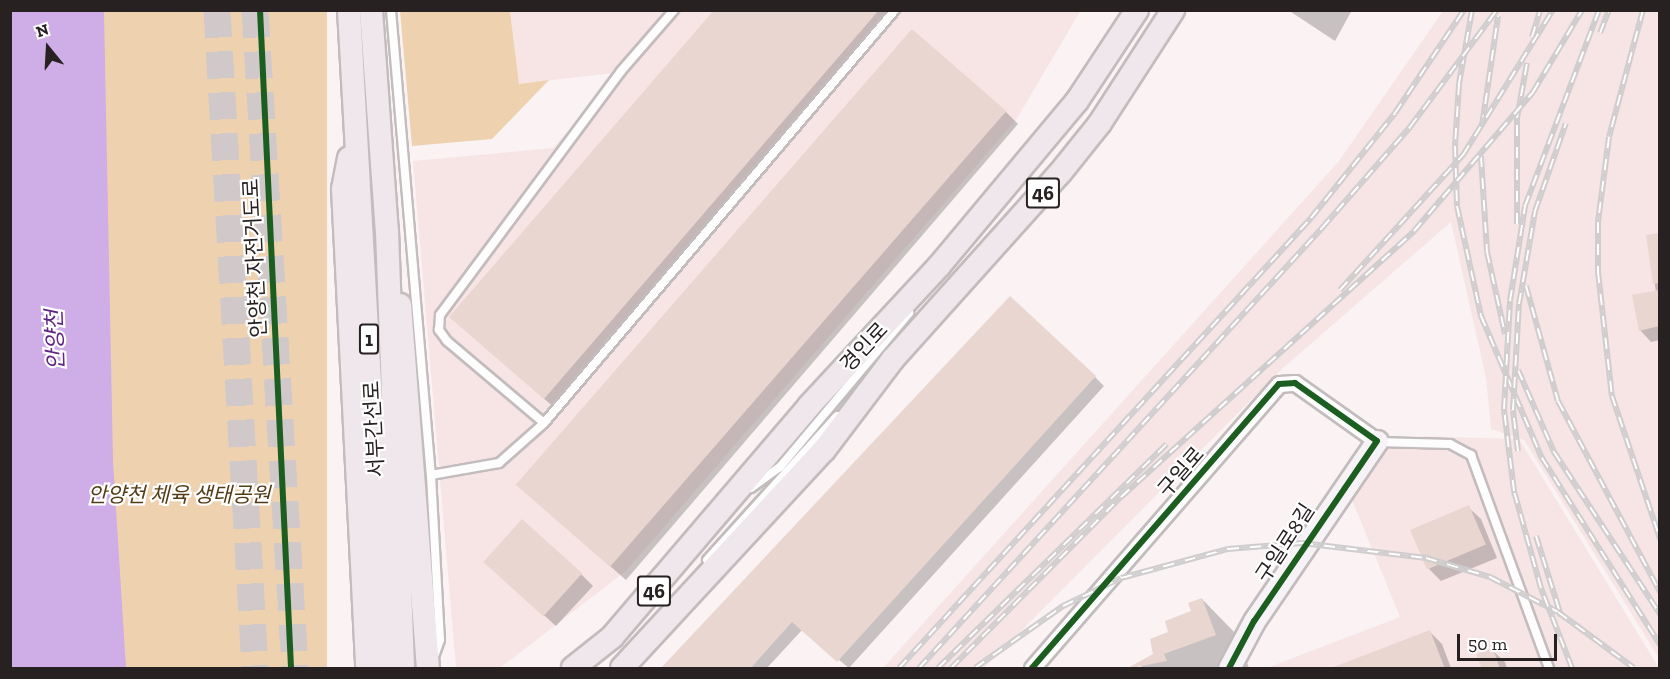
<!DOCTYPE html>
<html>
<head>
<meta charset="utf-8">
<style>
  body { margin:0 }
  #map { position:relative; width:1670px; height:679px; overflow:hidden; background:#faf2f3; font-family:"Zilla Slab","Noto Sans KR",serif }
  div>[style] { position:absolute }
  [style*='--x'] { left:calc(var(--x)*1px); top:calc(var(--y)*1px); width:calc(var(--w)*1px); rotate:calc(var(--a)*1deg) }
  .built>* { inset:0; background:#f7e5e6 }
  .green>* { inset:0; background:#eed2af; transform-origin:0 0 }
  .water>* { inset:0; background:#cfade6 }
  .shadow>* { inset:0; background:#0003 }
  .building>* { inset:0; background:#e9d6d0; transform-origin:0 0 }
  .highway-tunnel>* { height:27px; margin-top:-13.5px; transform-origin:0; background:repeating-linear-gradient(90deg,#d0c8c9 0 27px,transparent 0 41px) }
  .roads { filter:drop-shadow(2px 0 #c3bcbd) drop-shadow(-2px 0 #c3bcbd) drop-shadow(0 2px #c3bcbd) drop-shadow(0 -2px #c3bcbd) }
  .lane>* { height:8px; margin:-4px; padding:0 4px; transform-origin:4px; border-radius:4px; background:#fefdfd }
  .street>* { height:15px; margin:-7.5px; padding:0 7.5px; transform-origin:7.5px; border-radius:7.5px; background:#fefdfd }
  .secondary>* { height:21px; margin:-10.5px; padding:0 10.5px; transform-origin:10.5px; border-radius:10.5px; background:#f7f2f5 }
  .primary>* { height:22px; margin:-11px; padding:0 11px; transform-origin:11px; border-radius:11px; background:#efe7eb }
  .rail>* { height:6px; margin-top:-3px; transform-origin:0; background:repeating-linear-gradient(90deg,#fff 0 11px,#d0cdce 0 22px); box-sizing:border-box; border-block:2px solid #d0cdce }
  .cycleway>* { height:6px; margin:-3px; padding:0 3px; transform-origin:3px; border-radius:3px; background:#1b5e20 }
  span { translate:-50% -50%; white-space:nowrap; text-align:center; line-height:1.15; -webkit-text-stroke:4.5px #fff; paint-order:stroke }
  .shield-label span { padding:2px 4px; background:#fff; border:2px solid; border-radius:4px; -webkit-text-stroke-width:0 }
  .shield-label { font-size:20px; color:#272121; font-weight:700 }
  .street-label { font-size:21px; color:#272121 }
  .park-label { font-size:21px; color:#543c17; font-style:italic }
  .water-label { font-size:22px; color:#612685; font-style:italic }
  .frame { position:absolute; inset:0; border:12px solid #272121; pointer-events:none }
  .north { position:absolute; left:18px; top:18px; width:60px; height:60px; -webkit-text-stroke:4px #fff; paint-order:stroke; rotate:342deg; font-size:16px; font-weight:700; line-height:24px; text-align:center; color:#272121 }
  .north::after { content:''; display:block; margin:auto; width:21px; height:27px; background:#272121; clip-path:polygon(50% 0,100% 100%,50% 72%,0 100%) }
  .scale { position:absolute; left:1457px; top:634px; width:100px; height:27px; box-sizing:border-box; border:3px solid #272121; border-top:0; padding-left:8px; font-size:18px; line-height:21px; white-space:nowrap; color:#272121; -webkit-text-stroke:4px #fff; paint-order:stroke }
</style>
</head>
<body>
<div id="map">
  <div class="built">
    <i style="clip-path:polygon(1081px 10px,1016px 120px,626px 571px,500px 668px,456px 668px,413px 161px,553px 148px,621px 72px,519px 84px,510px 11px)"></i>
    <i style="clip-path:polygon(1443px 11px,1659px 11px,1659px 658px,1524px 440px,1491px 429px,1486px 378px,1451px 222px,1283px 368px,984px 668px,883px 668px,1339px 161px)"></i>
    <i style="clip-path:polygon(1411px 436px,1519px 439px,1659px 668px,1267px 668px,1400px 617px,1348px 490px,1384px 448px,1411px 449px)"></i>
  </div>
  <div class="green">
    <i style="left:10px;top:11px;width:317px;height:657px"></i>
    <i style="clip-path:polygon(400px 11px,510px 11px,519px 84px,549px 80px,492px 139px,412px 146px)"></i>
  </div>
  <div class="water">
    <i style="clip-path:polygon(10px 11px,104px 11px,113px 461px,126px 668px,11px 668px)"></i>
  </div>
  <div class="shadow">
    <i style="clip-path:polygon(716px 10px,902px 10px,557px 410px,451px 317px)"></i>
    <i style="clip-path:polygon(1288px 10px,1352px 10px,1335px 41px)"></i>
    <i style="clip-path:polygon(1006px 112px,1018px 124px,626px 580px,520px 487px)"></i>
    <i style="clip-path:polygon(1660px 234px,1660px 340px,1651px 342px,1640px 330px,1656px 293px,1648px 236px)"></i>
    <i style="clip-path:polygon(1095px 377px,1104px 386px,849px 668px,802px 630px,767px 668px,662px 668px)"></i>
    <i style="clip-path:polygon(1468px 507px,1481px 519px,1497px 558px,1441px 581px,1429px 569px)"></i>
    <i style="clip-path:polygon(498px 574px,581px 574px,593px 586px,556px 626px)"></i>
    <i style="clip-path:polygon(1202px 599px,1236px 634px,1249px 668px,1142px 668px,1140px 663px,1155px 655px)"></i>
    <i style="clip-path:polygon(1429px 631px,1442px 644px,1451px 668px,1333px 668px)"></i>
    <i style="clip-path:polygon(1492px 650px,1505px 662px,1507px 668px,1484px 668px)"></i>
  </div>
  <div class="building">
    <i style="clip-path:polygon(714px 10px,879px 10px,544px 399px,449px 317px)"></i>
    <i style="left:912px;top:29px;width:125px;height:604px;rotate:41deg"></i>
    <i style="clip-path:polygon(1659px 233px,1659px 283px,1653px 284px,1646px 235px)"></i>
    <i style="clip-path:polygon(1659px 290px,1659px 326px,1639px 331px,1632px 295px)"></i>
    <i style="clip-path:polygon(1010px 296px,1096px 376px,837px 662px,792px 622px,750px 669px,660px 669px)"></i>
    <i style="left:1469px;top:505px;width:43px;height:64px;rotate:67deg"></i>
    <i style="left:522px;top:519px;width:81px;height:58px;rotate:42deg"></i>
    <i style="clip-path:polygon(1202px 598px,1216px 635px,1164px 654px,1167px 661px,1126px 669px,1153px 654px,1150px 639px,1168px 632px,1165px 621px,1191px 611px,1188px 603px)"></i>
    <i style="clip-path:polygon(1430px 630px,1445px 669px,1331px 669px,1331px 668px)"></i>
    <i style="clip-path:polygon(1493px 648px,1500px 669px,1482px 669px,1476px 654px)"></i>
  </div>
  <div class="highway-tunnel">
    <i style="--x:217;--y:10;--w:659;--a:86.69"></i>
    <i style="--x:255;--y:10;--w:659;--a:86.52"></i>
  </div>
  <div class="roads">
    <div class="lane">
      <i style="--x:391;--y:10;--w:467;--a:85.1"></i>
      <i style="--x:431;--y:475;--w:165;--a:86.9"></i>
      <i style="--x:440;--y:640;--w:15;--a:110"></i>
      <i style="--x:544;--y:423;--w:127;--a:-139.8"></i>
      <i style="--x:447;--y:341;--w:14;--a:-126"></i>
      <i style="--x:439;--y:330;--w:15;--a:-86"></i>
      <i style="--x:440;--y:315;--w:304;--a:-53.4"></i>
      <i style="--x:621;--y:71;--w:81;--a:-49"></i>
      <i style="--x:1378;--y:442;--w:72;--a:1.6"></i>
      <i style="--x:1450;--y:444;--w:24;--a:28"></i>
      <i style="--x:1471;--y:455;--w:227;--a:69.9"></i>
      <i style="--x:431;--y:475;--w:69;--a:-10"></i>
      <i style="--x:499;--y:463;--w:60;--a:-41.6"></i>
      <i style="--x:544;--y:423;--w:542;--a:-49.64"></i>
      <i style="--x:751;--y:488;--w:36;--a:-36"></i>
      <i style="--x:780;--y:467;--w:201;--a:-50"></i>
      <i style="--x:707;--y:560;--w:194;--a:-47.9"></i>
    </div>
    <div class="street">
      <i style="--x:1032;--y:668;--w:376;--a:-49"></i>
      <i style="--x:1279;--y:384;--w:16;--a:-4"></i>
      <i style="--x:1295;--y:383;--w:100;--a:35.3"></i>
    </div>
    <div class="secondary">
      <i style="--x:1229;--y:668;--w:53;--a:-62"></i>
      <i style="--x:1254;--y:621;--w:218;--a:-55.7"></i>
    </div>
    <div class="primary">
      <i style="--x:349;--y:10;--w:659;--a:86.78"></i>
      <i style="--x:371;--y:10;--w:222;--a:85.9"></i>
      <i style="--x:387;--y:231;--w:437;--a:87.9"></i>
      <i style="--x:349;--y:158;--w:32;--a:101"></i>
      <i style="--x:343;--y:189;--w:480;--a:87.1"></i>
      <i style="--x:400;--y:305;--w:364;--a:85.6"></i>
      <i style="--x:573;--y:668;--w:50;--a:-38.5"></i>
      <i style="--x:612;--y:637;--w:304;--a:-49.5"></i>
      <i style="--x:809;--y:406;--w:191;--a:-47.1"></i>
      <i style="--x:939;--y:266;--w:215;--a:-50.1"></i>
      <i style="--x:1077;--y:101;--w:109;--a:-56.6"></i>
      <i style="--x:622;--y:668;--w:297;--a:-47.2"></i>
      <i style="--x:824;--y:450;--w:114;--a:-52.8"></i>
      <i style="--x:893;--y:359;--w:250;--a:-48.1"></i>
      <i style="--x:1060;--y:173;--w:64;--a:-51.3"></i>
      <i style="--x:1100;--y:123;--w:135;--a:-57.1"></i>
    </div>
  </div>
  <div class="rail">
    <i style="--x:1472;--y:10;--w:75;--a:100"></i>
    <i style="--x:1459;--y:84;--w:62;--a:93.7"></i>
    <i style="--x:1455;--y:146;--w:60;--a:88.1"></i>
    <i style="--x:1457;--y:206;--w:113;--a:77.7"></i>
    <i style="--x:1481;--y:316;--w:155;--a:66.8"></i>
    <i style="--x:1542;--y:458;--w:221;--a:57.7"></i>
    <i style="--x:1643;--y:10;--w:131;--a:105"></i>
    <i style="--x:1609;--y:137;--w:86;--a:97.4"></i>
    <i style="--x:1598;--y:222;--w:50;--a:90"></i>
    <i style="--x:1598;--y:272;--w:125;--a:83.6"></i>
    <i style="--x:1612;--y:396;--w:151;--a:71.4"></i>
    <i style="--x:1600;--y:33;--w:25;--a:-69"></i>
    <i style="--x:1532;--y:37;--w:28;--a:-73"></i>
    <i style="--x:1482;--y:126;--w:111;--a:-81.7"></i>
    <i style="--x:1481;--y:156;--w:96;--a:86.4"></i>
    <i style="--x:1487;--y:252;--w:84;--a:77.6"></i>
    <i style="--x:1517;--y:224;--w:106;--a:-90"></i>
    <i style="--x:1517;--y:118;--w:56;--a:-79.7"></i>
    <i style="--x:1526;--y:286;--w:119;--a:74.5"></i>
    <i style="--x:1558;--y:401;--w:217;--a:61.9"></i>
    <i style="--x:1340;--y:290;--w:183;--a:-47.7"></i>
    <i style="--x:1463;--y:155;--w:171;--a:-58.2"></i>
    <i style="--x:1518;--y:370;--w:90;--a:66.3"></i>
    <i style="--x:1554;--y:452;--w:194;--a:56.8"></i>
    <i style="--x:1518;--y:451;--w:41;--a:-97"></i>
    <i style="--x:1513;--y:410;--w:106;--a:-86.8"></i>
    <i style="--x:1519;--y:304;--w:94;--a:-80.2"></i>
    <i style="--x:1535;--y:211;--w:93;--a:-70.6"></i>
    <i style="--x:1536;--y:536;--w:84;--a:72.6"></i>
    <i style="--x:899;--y:668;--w:610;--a:-47.52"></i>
    <i style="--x:1311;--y:218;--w:134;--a:-51.3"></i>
    <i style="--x:1395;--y:113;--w:124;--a:-56.2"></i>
    <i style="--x:919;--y:668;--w:597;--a:-47.51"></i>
    <i style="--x:1322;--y:228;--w:134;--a:-48.9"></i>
    <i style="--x:1410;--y:127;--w:146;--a:-53.4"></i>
    <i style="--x:938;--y:668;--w:320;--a:-44.4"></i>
    <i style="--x:951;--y:668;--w:241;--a:-45.2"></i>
    <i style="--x:1121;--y:497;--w:396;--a:-42.2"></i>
    <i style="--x:1414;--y:231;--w:183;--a:-49.4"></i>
    <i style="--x:1533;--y:92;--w:96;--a:-59.1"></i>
    <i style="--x:975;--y:668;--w:108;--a:-35.2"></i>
    <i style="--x:1063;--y:606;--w:64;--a:-25.8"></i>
    <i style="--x:1121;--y:578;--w:111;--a:-15.2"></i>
    <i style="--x:1228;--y:549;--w:74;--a:-4.6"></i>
    <i style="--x:1302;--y:543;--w:125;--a:6.9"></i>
    <i style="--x:1426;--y:558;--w:67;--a:16.5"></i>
    <i style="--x:1490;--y:577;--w:76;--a:27.2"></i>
    <i style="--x:1558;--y:612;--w:94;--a:36.4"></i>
    <i style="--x:1572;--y:668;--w:86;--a:-111.2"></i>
    <i style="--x:1541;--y:588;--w:101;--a:-105.6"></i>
    <i style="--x:1514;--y:491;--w:83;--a:-97"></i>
    <i style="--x:1504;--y:409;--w:108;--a:-86.8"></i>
    <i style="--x:1510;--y:301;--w:96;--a:-81"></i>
    <i style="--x:1525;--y:206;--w:210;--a:-69.3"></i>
  </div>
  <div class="cycleway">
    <i style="--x:260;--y:10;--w:659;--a:87.3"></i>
    <i style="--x:1032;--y:668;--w:376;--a:-49"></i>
    <i style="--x:1279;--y:384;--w:16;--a:-4"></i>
    <i style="--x:1295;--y:383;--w:100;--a:35.3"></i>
    <i style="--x:1377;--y:441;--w:218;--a:124.3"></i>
    <i style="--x:1254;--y:621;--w:53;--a:118"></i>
  </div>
  <div class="shield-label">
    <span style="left:1043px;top:193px">46</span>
    <span style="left:369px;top:339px">1</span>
    <span style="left:654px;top:591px">46</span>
  </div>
  <div class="street-label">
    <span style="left:255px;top:258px;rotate:-93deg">안양천 자전거도로</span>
    <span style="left:864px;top:347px;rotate:-47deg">경인로</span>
    <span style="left:374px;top:429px;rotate:-93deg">서부간선로</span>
    <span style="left:1181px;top:472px;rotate:-49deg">구일로</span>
    <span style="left:1285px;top:543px;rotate:-57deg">구일로8길</span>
  </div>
  <div class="park-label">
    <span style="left:179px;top:495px">안양천 체육 생태공원</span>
  </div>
  <div class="water-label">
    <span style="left:55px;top:340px;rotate:-92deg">안양천</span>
  </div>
  <div class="frame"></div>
  <div class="north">N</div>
  <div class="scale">50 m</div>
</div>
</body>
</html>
